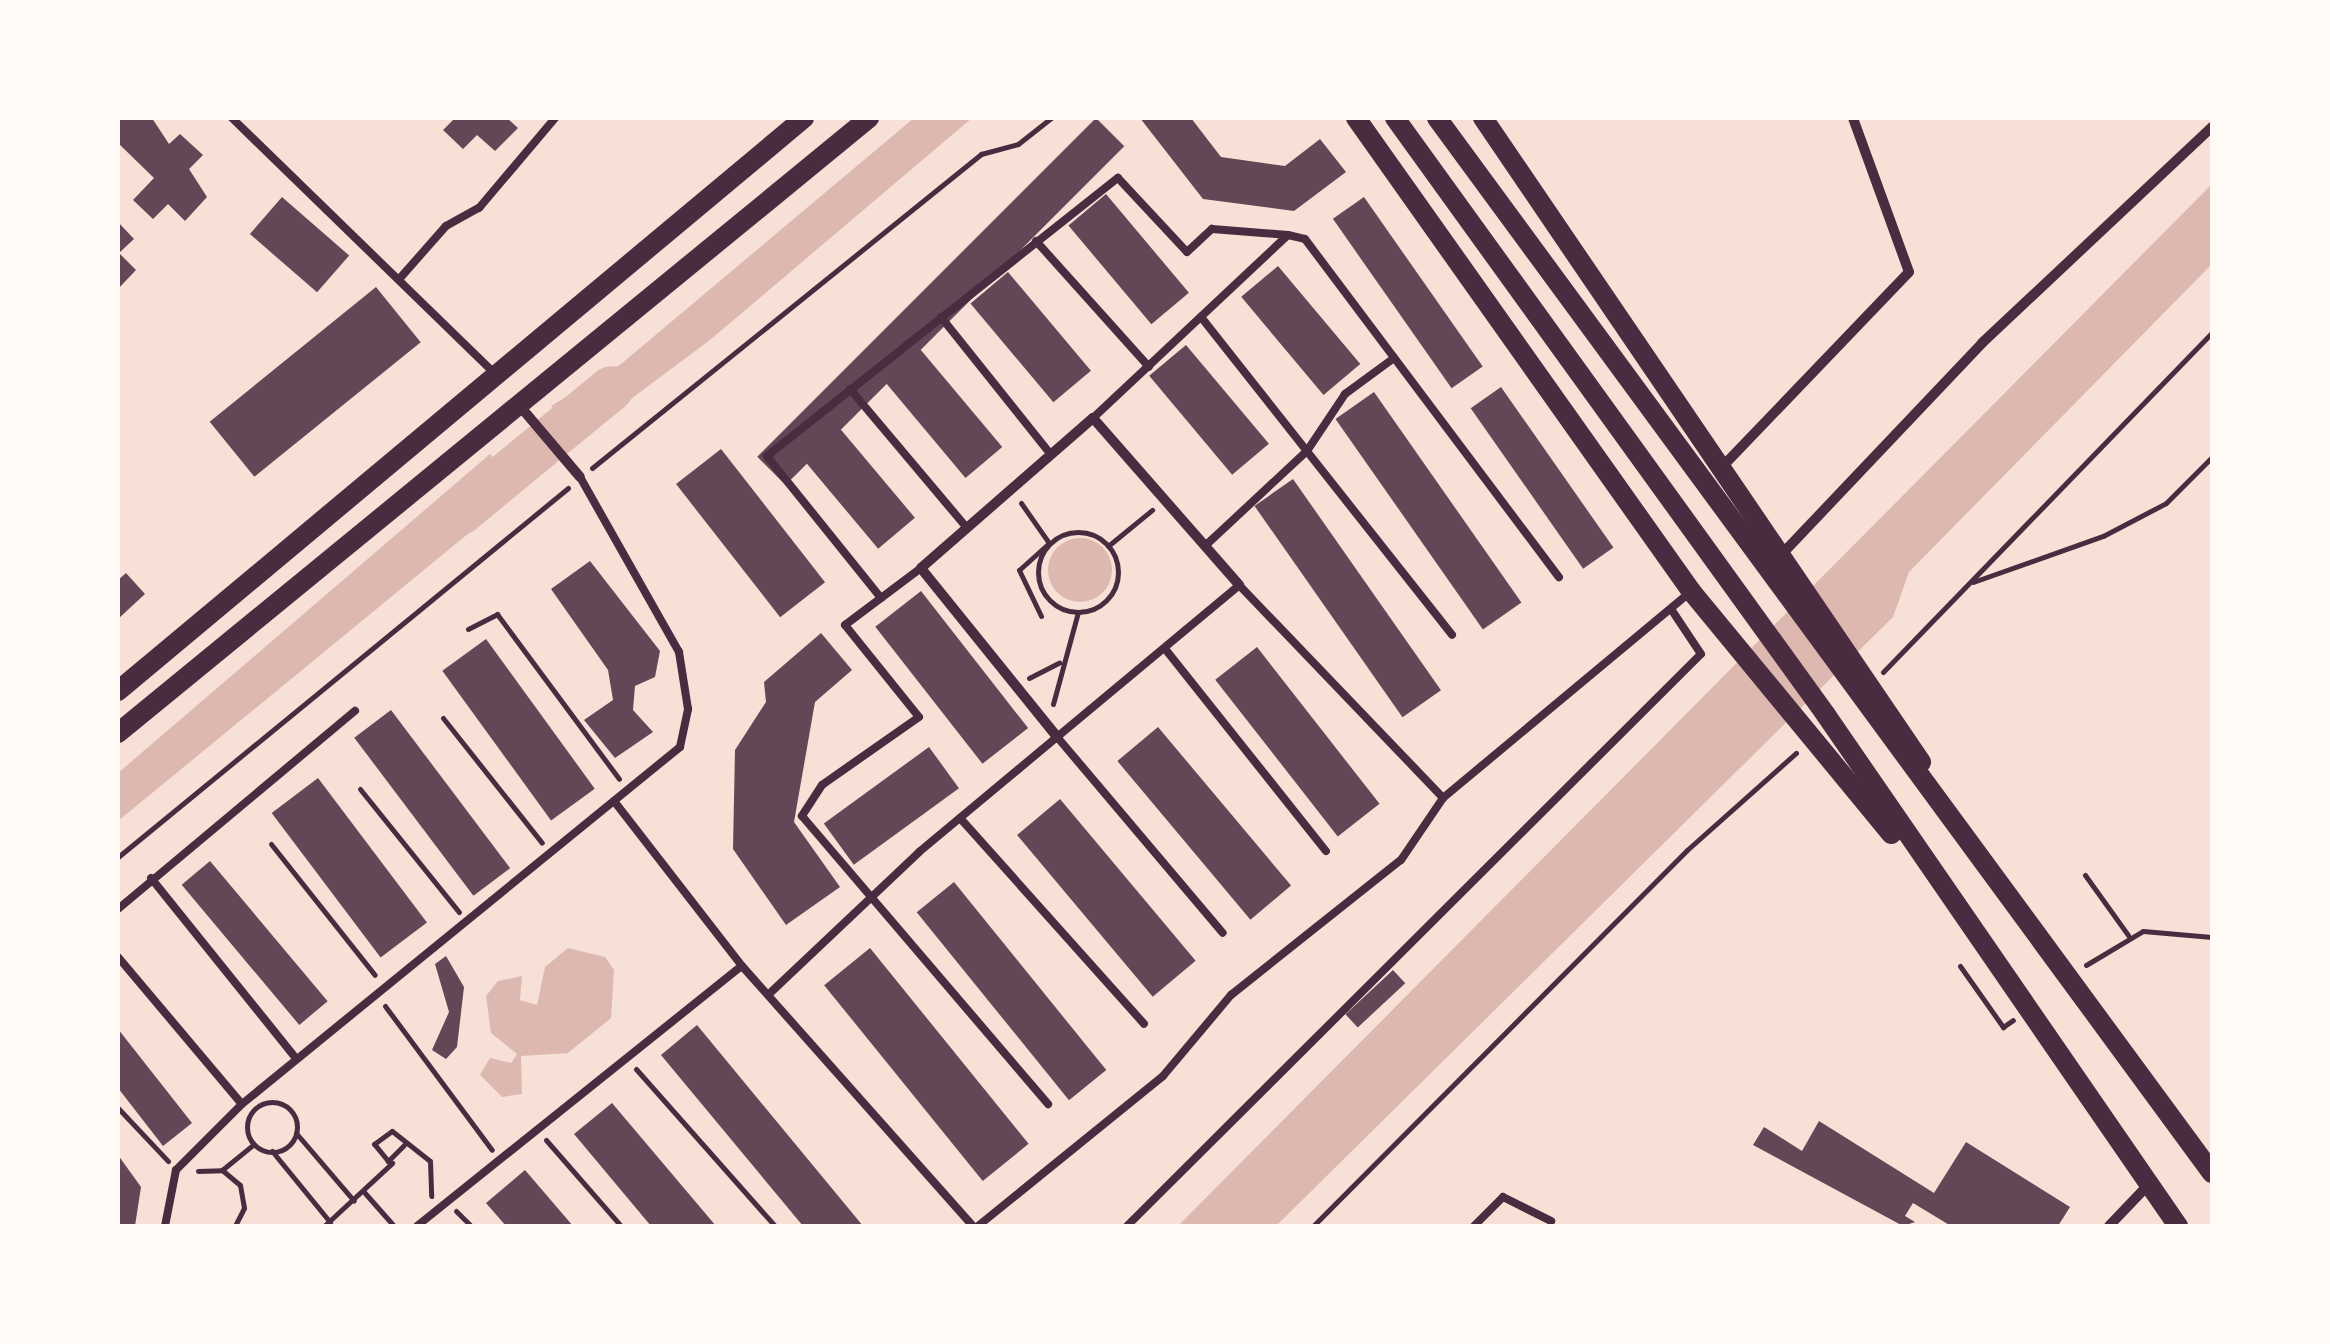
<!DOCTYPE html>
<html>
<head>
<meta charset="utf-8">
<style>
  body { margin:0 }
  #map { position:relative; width:2330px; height:1344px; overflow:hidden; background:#f7e1d7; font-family:Barlow,sans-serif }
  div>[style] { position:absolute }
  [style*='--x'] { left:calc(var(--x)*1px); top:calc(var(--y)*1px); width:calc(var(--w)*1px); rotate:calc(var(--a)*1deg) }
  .water>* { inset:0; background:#dcb8b0 }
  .round { border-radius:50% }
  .river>* { height:45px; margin:-22.5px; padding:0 22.5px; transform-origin:22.5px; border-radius:22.5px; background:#dcb8b0 }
  .building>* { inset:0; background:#644757; transform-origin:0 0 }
  .path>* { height:5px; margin:-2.5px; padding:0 2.5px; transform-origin:2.5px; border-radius:2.5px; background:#4a2c40 }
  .path>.ring { margin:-2.5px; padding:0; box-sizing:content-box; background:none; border:5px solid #4a2c40; border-radius:50% }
  .service>* { height:8px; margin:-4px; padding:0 4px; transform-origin:4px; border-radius:4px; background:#4a2c40 }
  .minor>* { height:10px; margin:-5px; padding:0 5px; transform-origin:5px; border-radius:5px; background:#4a2c40 }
  .secondary>* { height:20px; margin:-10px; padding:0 10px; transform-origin:10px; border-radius:10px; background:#4a2c40 }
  span { translate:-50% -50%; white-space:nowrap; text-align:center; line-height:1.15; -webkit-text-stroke:10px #fffaf5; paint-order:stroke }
  .frame { position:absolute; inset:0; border:120px solid #fffaf5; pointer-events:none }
</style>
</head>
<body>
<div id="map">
  <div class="water">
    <i style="clip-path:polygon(914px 118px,972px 118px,710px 340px,577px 439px,551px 406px,621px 364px)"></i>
    <i style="clip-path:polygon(2212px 184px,2212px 264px,1909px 572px,1893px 617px,1276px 1226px,1178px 1226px)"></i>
    <i style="clip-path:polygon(490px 454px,516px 486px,469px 533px,118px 821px,118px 773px)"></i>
    <i class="round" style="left:1048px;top:538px;width:64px;height:64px"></i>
    <i style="clip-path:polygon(568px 948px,605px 957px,614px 970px,611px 1018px,568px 1053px,521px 1056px,522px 1094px,502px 1097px,480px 1075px,490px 1058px,511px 1063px,517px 1054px,491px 1033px,486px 996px,498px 981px,522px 976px,520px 1000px,537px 1005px,545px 967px)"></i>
  </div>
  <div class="river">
    <i style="--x:460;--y:512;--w:195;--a:-39.4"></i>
  </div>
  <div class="building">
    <i style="clip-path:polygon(118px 118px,152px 118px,169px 144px,180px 134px,203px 155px,189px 169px,207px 197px,185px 221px,168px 204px,153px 219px,133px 200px,154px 178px,118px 143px)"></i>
    <i style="clip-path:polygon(455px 118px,507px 118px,518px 128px,495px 151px,477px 135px,463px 149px,443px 130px)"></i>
    <i style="left:1096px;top:118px;width:40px;height:479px;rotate:45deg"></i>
    <i style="clip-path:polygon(1140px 118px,1191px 118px,1221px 157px,1285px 166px,1320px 139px,1346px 172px,1294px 211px,1203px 199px)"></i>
    <i style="left:1106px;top:194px;width:129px;height:49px;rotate:50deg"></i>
    <i style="left:282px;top:197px;width:89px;height:49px;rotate:41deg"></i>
    <i style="left:1364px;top:197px;width:207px;height:38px;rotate:55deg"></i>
    <i style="clip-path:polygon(118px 222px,134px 239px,119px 253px,136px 270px,118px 289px)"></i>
    <i style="left:1278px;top:266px;width:128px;height:48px;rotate:50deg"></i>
    <i style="left:1008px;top:272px;width:129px;height:49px;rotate:50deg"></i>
    <i style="left:376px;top:287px;width:71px;height:214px;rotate:51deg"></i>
    <i style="left:1186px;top:345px;width:129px;height:48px;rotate:50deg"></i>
    <i style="left:920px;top:349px;width:128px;height:48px;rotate:50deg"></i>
    <i style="left:1501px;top:387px;width:196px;height:37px;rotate:55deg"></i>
    <i style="left:1374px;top:392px;width:257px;height:47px;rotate:55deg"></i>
    <i style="left:832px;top:419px;width:129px;height:48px;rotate:50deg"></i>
    <i style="left:721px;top:449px;width:169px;height:57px;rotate:52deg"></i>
    <i style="left:1293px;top:479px;width:258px;height:47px;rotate:55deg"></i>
    <i style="clip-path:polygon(590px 561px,660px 651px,655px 677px,635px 686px,633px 710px,653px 732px,615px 758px,584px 720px,613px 700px,608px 670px,551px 589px)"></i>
    <i style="clip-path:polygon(126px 573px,145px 594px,118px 619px,118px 580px)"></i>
    <i style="left:921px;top:591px;width:174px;height:58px;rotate:52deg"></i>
    <i style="clip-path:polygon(821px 633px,852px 670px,815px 702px,794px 822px,840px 887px,786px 925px,733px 849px,735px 750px,766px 702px,764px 682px)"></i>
    <i style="left:486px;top:639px;width:185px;height:54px;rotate:54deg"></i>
    <i style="left:1257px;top:647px;width:199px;height:53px;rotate:52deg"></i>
    <i style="left:391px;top:710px;width:198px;height:46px;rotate:53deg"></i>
    <i style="left:1158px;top:727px;width:207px;height:53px;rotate:50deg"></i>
    <i style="left:929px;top:747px;width:51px;height:130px;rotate:54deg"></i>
    <i style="left:318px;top:778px;width:181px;height:58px;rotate:53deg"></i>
    <i style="left:1060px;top:799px;width:211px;height:56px;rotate:50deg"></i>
    <i style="left:210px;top:861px;width:183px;height:37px;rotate:50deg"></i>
    <i style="left:954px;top:882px;width:242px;height:48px;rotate:51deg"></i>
    <i style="left:870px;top:948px;width:252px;height:59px;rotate:51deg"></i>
    <i style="clip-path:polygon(446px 956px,464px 987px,457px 1047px,446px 1059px,432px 1050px,449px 1012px,435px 964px)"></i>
    <i style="left:1393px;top:970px;width:18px;height:65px;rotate:47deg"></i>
    <i style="clip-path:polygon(697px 1025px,863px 1226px,803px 1226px,661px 1055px)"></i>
    <i style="clip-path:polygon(118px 1029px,192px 1123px,163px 1146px,118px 1088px)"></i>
    <i style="clip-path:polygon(612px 1103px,716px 1226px,651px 1226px,574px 1134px)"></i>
    <i style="clip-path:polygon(1819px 1121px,1934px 1193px,1966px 1142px,2070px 1207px,2058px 1226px,1951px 1226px,1913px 1203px,1905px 1216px,1915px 1222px,1903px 1226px,1753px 1145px,1764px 1127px,1802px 1151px)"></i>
    <i style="clip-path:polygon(118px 1155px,141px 1187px,135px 1226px,118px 1226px)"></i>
    <i style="clip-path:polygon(525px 1170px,573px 1226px,506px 1226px,486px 1203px)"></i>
  </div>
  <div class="path">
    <i style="--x:592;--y:468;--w:500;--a:-38.9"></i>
    <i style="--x:981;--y:154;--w:38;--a:-15"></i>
    <i style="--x:1018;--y:144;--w:42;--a:-38.2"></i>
    <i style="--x:1021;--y:503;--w:49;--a:55"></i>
    <i style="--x:1049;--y:543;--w:40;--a:138"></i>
    <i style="--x:1019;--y:570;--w:51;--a:64.4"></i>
    <i class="ring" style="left:1038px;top:532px;width:75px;height:75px"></i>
    <i style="--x:1108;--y:546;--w:57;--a:-39.3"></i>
    <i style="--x:1973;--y:582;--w:138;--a:-19.5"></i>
    <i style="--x:2103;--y:536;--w:71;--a:-27.6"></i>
    <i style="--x:2166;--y:503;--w:65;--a:-45"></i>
    <i style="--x:468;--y:629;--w:33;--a:-27"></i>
    <i style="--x:497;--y:614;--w:205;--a:53.5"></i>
    <i style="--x:1883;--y:672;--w:472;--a:-45.9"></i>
    <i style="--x:1029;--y:678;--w:34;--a:-27"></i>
    <i style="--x:1053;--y:704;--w:95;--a:-74.8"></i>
    <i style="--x:443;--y:718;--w:159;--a:51.6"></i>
    <i style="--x:360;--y:789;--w:158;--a:51.2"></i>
    <i style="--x:271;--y:844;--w:167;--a:51.6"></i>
    <i style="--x:118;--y:857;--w:582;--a:-39.35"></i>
    <i style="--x:2085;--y:875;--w:74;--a:54.4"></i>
    <i style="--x:2086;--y:965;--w:66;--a:-30.8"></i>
    <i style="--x:2143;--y:931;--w:69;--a:5"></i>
    <i style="--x:1960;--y:966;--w:75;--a:54.8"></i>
    <i style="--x:2003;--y:1027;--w:12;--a:-35"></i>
    <i style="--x:385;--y:1006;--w:179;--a:53.4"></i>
    <i style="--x:636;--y:1069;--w:210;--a:48.5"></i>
    <i class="ring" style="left:247px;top:1102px;width:45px;height:45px"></i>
    <i style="--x:118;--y:1108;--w:73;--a:46.7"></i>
    <i style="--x:296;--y:1133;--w:89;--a:49.5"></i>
    <i style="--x:546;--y:1140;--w:114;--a:48.9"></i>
    <i style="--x:404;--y:1145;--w:23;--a:135"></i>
    <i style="--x:388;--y:1161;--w:22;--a:-129"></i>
    <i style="--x:374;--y:1144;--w:22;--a:-36"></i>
    <i style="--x:392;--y:1131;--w:48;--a:38.3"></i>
    <i style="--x:430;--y:1161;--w:35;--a:88"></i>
    <i style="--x:272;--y:1151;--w:92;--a:50.8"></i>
    <i style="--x:222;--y:1170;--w:41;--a:-39.1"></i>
    <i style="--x:198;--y:1171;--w:24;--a:-2"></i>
    <i style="--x:222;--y:1170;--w:23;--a:40"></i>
    <i style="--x:240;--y:1185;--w:23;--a:80"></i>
    <i style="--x:244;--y:1208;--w:20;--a:117"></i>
    <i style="--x:364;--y:1192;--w:45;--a:48.6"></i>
    <i style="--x:456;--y:1211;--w:21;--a:45"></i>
    <i style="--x:270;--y:1226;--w:14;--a:0"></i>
    <i style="--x:324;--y:1226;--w:93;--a:-42.8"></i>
    <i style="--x:1313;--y:1226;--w:530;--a:-45.15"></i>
    <i style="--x:1687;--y:850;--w:146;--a:-41.7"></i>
  </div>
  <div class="service">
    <i style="--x:232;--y:118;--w:367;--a:44.2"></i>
    <i style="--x:1036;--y:241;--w:169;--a:48.1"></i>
    <i style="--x:401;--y:277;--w:68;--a:-48.6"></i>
    <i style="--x:446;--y:226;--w:38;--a:-29"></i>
    <i style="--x:479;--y:208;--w:118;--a:-49.8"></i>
    <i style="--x:941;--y:317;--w:176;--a:51.4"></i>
    <i style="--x:1201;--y:317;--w:405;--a:51.7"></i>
    <i style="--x:850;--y:389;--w:182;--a:49.9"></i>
    <i style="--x:1093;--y:418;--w:267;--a:-43.2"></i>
    <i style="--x:1288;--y:235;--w:17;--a:13"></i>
    <i style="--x:1305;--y:239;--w:423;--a:53.1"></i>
    <i style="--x:1205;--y:546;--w:139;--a:-43"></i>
    <i style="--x:1307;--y:451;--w:69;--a:-56.3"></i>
    <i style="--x:1345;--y:394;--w:61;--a:-36.3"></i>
    <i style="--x:921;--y:568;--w:50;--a:143.1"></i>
    <i style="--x:881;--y:598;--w:182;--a:-128.8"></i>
    <i style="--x:767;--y:456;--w:448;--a:-38.4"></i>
    <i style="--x:1118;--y:178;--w:101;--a:47"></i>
    <i style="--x:1187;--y:252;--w:34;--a:-43"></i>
    <i style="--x:1212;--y:229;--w:76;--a:4.5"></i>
    <i style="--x:881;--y:598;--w:45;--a:143.1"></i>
    <i style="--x:845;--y:625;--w:118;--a:51.2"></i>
    <i style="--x:919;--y:717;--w:118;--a:145"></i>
    <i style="--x:822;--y:785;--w:37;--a:123"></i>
    <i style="--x:802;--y:816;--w:379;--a:49.5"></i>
    <i style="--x:1166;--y:650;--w:257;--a:51.5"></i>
    <i style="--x:1058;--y:738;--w:255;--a:49.8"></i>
    <i style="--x:614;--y:801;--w:209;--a:52.2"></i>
    <i style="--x:742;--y:966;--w:348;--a:48.4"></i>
    <i style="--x:960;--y:818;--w:276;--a:48.2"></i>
    <i style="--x:151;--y:878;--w:228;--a:51.2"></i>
    <i style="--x:118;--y:909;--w:309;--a:-39.9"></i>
    <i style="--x:118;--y:957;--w:192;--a:49.9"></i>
    <i style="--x:768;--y:995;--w:208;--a:-43.4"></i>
    <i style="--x:919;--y:852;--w:417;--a:-39.8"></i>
    <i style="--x:1239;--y:585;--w:295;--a:46.2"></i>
    <i style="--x:165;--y:1226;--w:57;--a:-78.9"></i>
    <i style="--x:176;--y:1170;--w:93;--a:-45"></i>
    <i style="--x:242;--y:1104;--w:565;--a:-39.18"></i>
    <i style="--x:680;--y:747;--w:39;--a:-78"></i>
    <i style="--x:688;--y:709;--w:58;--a:-99"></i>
    <i style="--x:679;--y:652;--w:201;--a:-119.5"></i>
    <i style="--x:417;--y:1226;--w:416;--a:-38.7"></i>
    <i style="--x:978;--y:1226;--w:238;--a:-39"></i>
    <i style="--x:1163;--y:1076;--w:106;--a:-50"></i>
    <i style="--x:1231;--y:995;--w:217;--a:-38.5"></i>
    <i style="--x:1401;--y:860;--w:75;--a:-55.9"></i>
    <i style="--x:1443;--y:798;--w:319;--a:-39.8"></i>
    <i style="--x:1127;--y:1226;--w:810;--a:-44.9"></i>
    <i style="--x:1701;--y:654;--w:54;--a:-123.7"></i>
    <i style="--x:1474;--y:1226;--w:41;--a:-45"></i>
    <i style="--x:1503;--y:1197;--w:54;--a:26.6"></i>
  </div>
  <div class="minor">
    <i style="--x:519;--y:405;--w:94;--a:49.7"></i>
    <i style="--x:1724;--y:465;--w:267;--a:-46.2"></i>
    <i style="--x:1909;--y:272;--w:164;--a:-110"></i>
    <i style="--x:1783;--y:553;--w:289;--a:-46.5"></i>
    <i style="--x:1982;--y:343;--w:316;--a:-43.2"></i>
    <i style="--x:1058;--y:738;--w:218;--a:-128.9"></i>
    <i style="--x:921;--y:568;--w:228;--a:-41.1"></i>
    <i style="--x:1093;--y:418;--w:222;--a:48.8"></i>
    <i style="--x:2109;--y:1226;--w:57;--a:-46.4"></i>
  </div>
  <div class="secondary">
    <i style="--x:1356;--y:118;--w:580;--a:54.69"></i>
    <i style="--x:1691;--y:591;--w:315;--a:50.5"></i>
    <i style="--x:1395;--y:118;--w:736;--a:54.17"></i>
    <i style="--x:1826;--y:715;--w:621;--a:55.44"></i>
    <i style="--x:1437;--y:118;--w:1309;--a:53.7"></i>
    <i style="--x:1483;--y:118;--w:779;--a:55.78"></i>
    <i style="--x:118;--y:691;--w:894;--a:-39.87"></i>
    <i style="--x:118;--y:733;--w:971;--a:-39.31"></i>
  </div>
  <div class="frame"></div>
</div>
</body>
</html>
